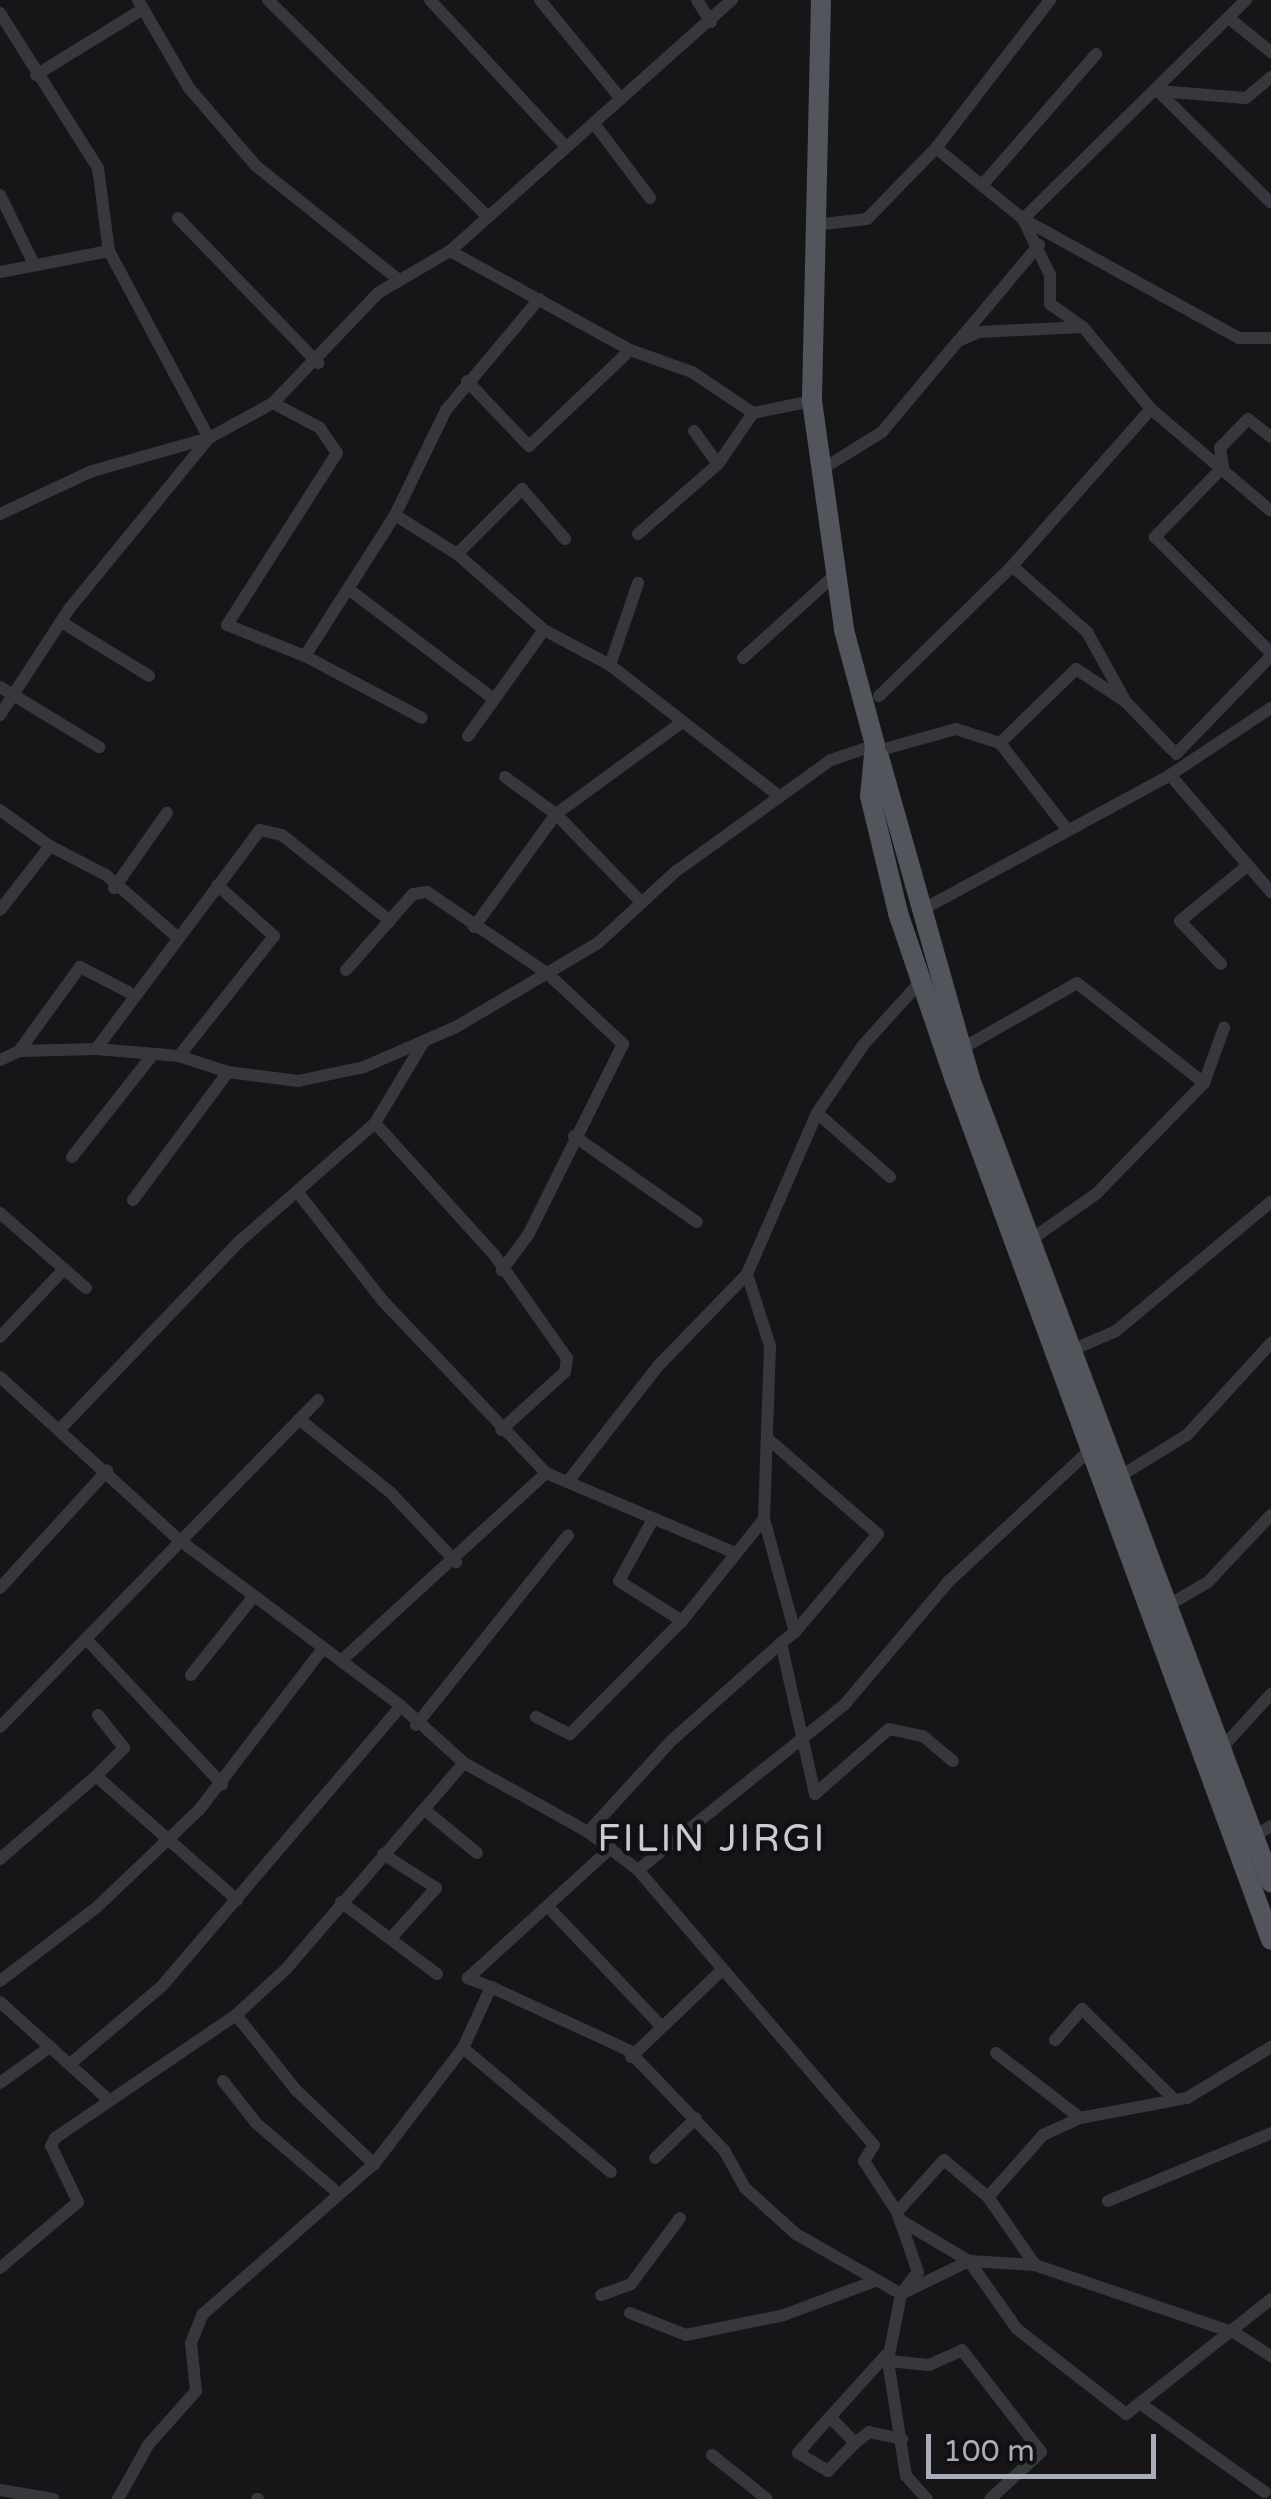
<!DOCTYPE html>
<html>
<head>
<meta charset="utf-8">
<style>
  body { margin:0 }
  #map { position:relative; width:1271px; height:2499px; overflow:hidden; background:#161618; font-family:"Varela Round",sans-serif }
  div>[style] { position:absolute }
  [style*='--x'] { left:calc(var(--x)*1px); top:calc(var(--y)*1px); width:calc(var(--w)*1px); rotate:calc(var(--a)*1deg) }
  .minor>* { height:12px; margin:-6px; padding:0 6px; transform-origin:6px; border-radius:6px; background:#37383d }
  .primary>* { height:20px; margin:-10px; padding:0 10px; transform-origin:10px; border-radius:10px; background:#53555c }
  span { translate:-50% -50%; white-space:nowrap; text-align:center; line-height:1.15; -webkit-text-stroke:9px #111113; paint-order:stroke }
  .neighbourhood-label { font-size:38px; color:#c9ccd4; letter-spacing:2.5px }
  .scale { position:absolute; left:926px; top:2434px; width:230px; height:45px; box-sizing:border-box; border:5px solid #a8adb8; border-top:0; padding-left:12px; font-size:30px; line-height:35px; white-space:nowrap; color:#a8adb8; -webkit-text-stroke:8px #111113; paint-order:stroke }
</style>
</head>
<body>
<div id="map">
  <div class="minor">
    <i style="--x:138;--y:0;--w:102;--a:59.9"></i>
    <i style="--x:189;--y:88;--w:103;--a:49.3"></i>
    <i style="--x:256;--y:166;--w:183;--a:38.6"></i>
    <i style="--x:268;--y:0;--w:309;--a:44.6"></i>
    <i style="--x:430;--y:0;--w:199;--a:47.2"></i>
    <i style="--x:540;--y:0;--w:128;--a:50.7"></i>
    <i style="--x:697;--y:0;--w:26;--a:58"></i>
    <i style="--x:0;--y:13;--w:183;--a:57.7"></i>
    <i style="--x:98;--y:168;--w:84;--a:82.5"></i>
    <i style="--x:109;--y:251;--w:212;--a:61.9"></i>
    <i style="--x:209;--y:438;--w:122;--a:164.2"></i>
    <i style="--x:92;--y:471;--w:102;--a:154.9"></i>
    <i style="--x:1230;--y:19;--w:53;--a:38.8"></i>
    <i style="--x:36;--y:75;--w:126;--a:-31.7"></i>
    <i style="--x:1158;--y:91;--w:159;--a:44.7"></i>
    <i style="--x:1158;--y:91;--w:88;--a:4.5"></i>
    <i style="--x:1246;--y:98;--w:33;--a:-40"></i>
    <i style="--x:596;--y:126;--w:90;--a:53.1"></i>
    <i style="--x:936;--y:148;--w:112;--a:39.2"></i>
    <i style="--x:1023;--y:219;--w:62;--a:64.3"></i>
    <i style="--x:1050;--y:275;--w:29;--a:90"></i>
    <i style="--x:1050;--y:304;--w:38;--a:35"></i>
    <i style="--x:984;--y:183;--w:171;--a:-49"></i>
    <i style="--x:0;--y:195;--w:77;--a:63.8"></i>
    <i style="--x:178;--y:218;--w:202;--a:46"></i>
    <i style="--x:1023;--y:219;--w:313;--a:-44.5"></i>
    <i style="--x:1023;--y:219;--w:247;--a:28.9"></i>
    <i style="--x:1239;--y:338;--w:32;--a:0"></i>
    <i style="--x:823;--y:224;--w:44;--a:-6.5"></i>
    <i style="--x:867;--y:219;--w:99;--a:-45.8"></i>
    <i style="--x:936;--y:148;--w:187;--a:-52.4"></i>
    <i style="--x:450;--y:251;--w:205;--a:28.8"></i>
    <i style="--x:630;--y:350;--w:66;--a:19.5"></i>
    <i style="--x:692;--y:372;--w:73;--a:33.9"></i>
    <i style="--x:753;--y:413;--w:60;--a:-11.5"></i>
    <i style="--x:0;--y:272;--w:111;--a:-10.9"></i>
    <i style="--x:960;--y:339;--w:123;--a:-50"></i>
    <i style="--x:467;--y:381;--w:90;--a:46.4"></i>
    <i style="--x:529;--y:446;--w:139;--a:-43.5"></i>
    <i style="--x:273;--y:403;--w:53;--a:28"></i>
    <i style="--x:320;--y:428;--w:30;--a:56"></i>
    <i style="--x:337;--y:453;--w:204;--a:122.6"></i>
    <i style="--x:227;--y:625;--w:84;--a:21.7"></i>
    <i style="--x:305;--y:656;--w:167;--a:-57.4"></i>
    <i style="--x:395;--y:515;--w:117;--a:-64.1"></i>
    <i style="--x:446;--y:410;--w:145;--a:-50"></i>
    <i style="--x:694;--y:431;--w:41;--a:54"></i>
    <i style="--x:1271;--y:437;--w:29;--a:-142"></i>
    <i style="--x:1248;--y:419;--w:40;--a:134"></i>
    <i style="--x:1220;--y:448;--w:19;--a:81"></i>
    <i style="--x:1223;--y:467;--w:98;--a:134.2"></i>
    <i style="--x:1155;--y:537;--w:164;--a:45"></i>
    <i style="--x:832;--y:463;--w:59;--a:-31.8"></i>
    <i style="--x:882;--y:432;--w:119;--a:-50.1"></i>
    <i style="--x:958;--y:341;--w:23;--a:-23"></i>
    <i style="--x:979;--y:332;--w:104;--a:-2.8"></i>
    <i style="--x:1083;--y:327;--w:107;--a:50.3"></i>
    <i style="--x:395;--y:515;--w:73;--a:32.2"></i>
    <i style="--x:457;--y:554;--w:116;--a:41.1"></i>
    <i style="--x:544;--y:630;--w:75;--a:27.9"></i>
    <i style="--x:610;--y:665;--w:215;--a:37.8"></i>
    <i style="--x:638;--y:534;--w:106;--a:-41.2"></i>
    <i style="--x:718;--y:464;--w:62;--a:-55.5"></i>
    <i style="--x:457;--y:554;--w:92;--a:-45"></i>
    <i style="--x:522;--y:489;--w:66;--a:49.3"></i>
    <i style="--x:1012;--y:566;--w:100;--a:41.3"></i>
    <i style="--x:1087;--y:632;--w:80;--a:60.9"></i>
    <i style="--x:1126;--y:702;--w:66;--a:46.2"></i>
    <i style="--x:351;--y:591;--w:179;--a:37.1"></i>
    <i style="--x:63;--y:623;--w:101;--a:31.6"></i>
    <i style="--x:305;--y:656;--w:132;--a:27.9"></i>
    <i style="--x:743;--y:658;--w:124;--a:-42.1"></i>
    <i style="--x:610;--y:665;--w:87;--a:-71.1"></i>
    <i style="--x:0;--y:687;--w:116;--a:31.2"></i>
    <i style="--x:879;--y:696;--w:186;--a:-44.3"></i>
    <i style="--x:1012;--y:566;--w:210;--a:-48.5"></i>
    <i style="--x:1151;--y:409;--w:157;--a:40.4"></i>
    <i style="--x:0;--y:715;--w:126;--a:-56.9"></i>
    <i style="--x:69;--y:609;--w:221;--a:-50.7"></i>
    <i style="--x:209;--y:438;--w:73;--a:-28.7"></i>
    <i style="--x:273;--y:403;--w:152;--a:-46.3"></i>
    <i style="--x:378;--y:293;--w:83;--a:-30.3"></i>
    <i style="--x:450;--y:251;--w:378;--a:-41.7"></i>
    <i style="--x:468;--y:736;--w:130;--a:-54.4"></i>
    <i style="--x:1000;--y:743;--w:108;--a:52.2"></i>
    <i style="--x:877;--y:751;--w:82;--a:-15.6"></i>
    <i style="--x:956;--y:729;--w:46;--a:17.7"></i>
    <i style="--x:1000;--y:743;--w:106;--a:-44.2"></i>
    <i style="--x:1076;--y:669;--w:60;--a:33.4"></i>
    <i style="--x:1176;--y:754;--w:136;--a:-45.9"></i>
    <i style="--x:1170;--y:775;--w:155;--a:49.2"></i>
    <i style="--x:505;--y:777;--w:63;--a:36"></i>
    <i style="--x:556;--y:814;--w:122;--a:46"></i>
    <i style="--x:0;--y:810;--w:62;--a:35.8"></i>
    <i style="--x:50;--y:846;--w:81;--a:128"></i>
    <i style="--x:50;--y:846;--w:63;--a:27.4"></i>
    <i style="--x:106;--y:875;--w:94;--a:41.1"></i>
    <i style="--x:114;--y:888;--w:92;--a:-54.8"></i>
    <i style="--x:920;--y:911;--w:285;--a:-28.5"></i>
    <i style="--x:1170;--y:775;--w:121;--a:-33.6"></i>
    <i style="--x:474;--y:927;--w:140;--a:-54"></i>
    <i style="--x:556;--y:814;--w:156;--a:-36.1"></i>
    <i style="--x:1221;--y:964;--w:59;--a:-133.6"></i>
    <i style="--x:1180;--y:921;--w:87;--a:-39.4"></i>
    <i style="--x:346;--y:970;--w:101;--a:-48.6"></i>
    <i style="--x:413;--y:894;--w:14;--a:-8"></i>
    <i style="--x:427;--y:892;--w:146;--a:34.1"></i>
    <i style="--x:548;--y:974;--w:103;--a:43"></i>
    <i style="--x:623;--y:1044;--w:213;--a:116.4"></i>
    <i style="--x:528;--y:1235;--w:44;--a:126.6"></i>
    <i style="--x:922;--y:980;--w:86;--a:132.2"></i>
    <i style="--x:864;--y:1044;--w:83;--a:124.3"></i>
    <i style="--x:817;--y:1113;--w:176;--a:113.5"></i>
    <i style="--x:747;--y:1274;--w:76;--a:72.3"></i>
    <i style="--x:770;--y:1346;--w:173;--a:92"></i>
    <i style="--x:764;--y:1519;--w:117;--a:74.7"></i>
    <i style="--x:795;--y:1632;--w:18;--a:142"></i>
    <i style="--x:781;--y:1643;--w:155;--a:77.3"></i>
    <i style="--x:815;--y:1794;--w:98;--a:-41.3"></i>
    <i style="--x:889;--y:1729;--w:35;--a:12"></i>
    <i style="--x:923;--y:1736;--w:39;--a:40"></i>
    <i style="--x:96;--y:1049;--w:274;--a:-53.2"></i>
    <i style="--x:260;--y:830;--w:23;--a:13"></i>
    <i style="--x:282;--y:835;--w:138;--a:38.5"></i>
    <i style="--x:961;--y:1049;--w:133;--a:-29.6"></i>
    <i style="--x:1077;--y:983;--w:162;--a:38.2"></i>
    <i style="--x:1204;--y:1083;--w:155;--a:134.2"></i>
    <i style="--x:1096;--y:1194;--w:82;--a:145"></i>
    <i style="--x:19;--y:1051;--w:104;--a:-54"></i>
    <i style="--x:80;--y:967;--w:61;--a:27.4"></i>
    <i style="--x:179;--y:1056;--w:153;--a:-51.6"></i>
    <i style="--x:274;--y:936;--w:76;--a:-138.2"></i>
    <i style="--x:0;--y:1060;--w:21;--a:-25"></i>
    <i style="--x:19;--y:1051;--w:77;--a:-1.5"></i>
    <i style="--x:96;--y:1049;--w:83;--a:4.8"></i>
    <i style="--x:179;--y:1056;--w:52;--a:18.1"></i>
    <i style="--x:228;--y:1072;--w:71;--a:7.3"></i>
    <i style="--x:298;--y:1081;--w:67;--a:-12"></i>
    <i style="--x:364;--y:1067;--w:100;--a:-23.5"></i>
    <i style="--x:456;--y:1027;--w:165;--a:-30.6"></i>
    <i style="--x:598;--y:943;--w:105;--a:-42.7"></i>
    <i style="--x:675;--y:872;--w:192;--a:-35.7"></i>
    <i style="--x:831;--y:760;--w:46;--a:-18.8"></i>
    <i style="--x:1204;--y:1083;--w:59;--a:-70"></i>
    <i style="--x:817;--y:1113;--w:97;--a:41.2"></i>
    <i style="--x:375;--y:1123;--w:179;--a:47.9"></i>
    <i style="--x:495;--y:1256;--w:125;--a:54.8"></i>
    <i style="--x:567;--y:1358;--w:14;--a:98"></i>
    <i style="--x:565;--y:1372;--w:86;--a:137.8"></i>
    <i style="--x:574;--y:1136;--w:150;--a:35"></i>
    <i style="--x:72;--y:1157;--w:127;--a:-51.7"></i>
    <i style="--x:299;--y:1194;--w:135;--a:51.9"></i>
    <i style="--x:382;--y:1300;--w:238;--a:46.5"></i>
    <i style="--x:546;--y:1473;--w:205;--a:22.9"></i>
    <i style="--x:133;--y:1200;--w:159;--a:-53.4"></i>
    <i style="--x:0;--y:1213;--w:114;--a:41.1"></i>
    <i style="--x:0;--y:1337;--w:93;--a:-46.7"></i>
    <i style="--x:1072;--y:1350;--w:48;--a:-23.4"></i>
    <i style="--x:1116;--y:1331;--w:202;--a:-39.8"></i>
    <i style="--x:0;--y:1377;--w:241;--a:42.3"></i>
    <i style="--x:178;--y:1539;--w:279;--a:36.8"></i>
    <i style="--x:401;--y:1706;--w:85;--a:42.1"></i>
    <i style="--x:464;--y:1763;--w:142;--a:29.1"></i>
    <i style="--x:588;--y:1832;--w:63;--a:37.2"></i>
    <i style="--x:638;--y:1870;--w:362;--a:49.4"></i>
    <i style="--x:874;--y:2145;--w:19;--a:122"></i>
    <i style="--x:864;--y:2161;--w:61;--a:57.1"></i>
    <i style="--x:897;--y:2212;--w:64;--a:70.7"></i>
    <i style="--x:918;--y:2272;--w:28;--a:128"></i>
    <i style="--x:901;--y:2294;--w:68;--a:101"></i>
    <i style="--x:299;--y:1419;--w:118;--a:38.8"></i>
    <i style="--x:391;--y:1493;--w:95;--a:46.7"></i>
    <i style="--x:62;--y:1427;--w:259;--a:-46.3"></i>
    <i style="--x:241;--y:1240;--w:178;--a:-41.1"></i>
    <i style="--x:375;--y:1123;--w:93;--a:-59"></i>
    <i style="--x:767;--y:1438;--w:147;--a:40.9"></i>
    <i style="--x:878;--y:1534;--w:128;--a:130.3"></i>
    <i style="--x:1122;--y:1475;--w:76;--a:-31.6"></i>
    <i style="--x:1187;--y:1435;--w:125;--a:-47.6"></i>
    <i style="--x:569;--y:1480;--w:145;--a:-52"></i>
    <i style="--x:658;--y:1366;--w:128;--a:-45.9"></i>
    <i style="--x:652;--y:1521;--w:68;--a:118.8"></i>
    <i style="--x:619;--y:1581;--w:75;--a:32.4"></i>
    <i style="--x:0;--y:1588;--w:159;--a:-47.6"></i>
    <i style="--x:1167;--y:1606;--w:48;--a:-30.3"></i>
    <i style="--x:1208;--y:1582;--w:92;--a:-46.8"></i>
    <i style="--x:89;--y:1642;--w:195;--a:46.9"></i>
    <i style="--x:342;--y:1660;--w:277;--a:-42.5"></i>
    <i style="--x:191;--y:1675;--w:101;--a:-51.4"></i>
    <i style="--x:536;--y:1717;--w:38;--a:27"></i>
    <i style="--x:570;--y:1734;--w:159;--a:-45.3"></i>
    <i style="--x:682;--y:1621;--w:131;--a:-51.2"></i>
    <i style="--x:416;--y:1725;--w:243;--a:-51.3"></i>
    <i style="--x:0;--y:1727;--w:456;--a:-45.8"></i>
    <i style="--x:1220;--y:1750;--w:76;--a:-47.7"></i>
    <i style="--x:96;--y:1776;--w:40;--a:-45"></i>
    <i style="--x:124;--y:1748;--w:42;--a:-128.2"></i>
    <i style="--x:426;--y:1811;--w:66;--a:39.5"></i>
    <i style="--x:588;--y:1832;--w:123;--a:-47.6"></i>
    <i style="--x:671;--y:1741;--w:147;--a:-41.7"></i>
    <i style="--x:1254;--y:1837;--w:20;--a:-33"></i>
    <i style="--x:383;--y:1854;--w:63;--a:32.7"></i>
    <i style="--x:436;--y:1888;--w:67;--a:132"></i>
    <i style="--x:0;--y:1859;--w:127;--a:-40.8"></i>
    <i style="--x:96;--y:1776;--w:188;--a:41.3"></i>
    <i style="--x:638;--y:1870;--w:265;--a:-38.7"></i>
    <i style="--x:845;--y:1704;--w:160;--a:-49.8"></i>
    <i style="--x:948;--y:1582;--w:194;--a:-42.9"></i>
    <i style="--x:341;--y:1902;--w:120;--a:36.9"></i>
    <i style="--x:551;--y:1910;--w:158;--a:46.5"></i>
    <i style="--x:0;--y:1981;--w:122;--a:-37.3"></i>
    <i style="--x:97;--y:1907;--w:141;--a:-43.6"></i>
    <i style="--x:199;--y:1810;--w:200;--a:-52.5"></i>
    <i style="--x:491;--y:1987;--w:151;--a:24.7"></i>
    <i style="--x:628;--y:2050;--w:139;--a:46.2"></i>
    <i style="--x:724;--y:2150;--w:43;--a:61.1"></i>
    <i style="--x:745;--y:2188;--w:69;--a:42"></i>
    <i style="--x:796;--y:2234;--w:121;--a:29.7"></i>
    <i style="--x:901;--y:2294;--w:76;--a:-25.9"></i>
    <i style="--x:969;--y:2261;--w:66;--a:3.5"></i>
    <i style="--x:1035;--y:2265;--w:211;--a:18.8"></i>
    <i style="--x:1235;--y:2333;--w:43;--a:32.6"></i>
    <i style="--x:0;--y:2002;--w:148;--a:42"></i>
    <i style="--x:236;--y:2015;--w:96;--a:51.3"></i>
    <i style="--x:296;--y:2090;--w:108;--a:43.5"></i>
    <i style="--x:1055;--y:2040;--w:41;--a:-48.9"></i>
    <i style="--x:1082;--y:2009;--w:129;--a:44.4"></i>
    <i style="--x:463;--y:2048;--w:193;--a:40"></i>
    <i style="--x:996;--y:2053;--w:106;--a:37.7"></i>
    <i style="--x:631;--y:2057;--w:126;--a:-43.7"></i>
    <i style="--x:70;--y:2064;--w:121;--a:-40.3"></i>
    <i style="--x:162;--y:1986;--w:368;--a:-49.5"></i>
    <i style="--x:223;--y:2081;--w:53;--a:51.8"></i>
    <i style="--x:256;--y:2123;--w:109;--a:40.5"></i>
    <i style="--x:0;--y:2083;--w:62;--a:-35.8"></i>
    <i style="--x:655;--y:2158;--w:57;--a:-44.3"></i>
    <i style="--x:988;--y:2197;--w:83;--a:-48.4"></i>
    <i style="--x:1043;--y:2135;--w:41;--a:-24.7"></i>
    <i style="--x:1080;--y:2118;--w:109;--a:-10.6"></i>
    <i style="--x:1187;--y:2098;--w:98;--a:-31.3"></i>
    <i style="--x:1108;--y:2201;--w:177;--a:-22.6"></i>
    <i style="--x:897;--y:2212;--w:70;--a:-47.9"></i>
    <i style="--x:944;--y:2160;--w:57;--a:40.1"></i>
    <i style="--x:988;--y:2197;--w:83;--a:55.3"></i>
    <i style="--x:900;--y:2220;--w:80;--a:30.7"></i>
    <i style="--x:969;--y:2261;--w:83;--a:54.8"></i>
    <i style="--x:1017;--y:2329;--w:138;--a:37.9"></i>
    <i style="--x:1126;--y:2414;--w:185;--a:-38.4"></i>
    <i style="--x:0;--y:2268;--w:102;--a:-40.2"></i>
    <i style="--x:78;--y:2202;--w:62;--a:-115.7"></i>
    <i style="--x:51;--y:2146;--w:9;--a:-63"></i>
    <i style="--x:55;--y:2138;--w:219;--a:-34.2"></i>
    <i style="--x:236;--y:2015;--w:68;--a:-42.6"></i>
    <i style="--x:286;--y:1969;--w:272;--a:-49.2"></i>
    <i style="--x:601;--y:2295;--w:32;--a:-20"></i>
    <i style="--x:631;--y:2284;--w:82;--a:-53.4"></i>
    <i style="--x:630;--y:2313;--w:60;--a:21.4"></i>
    <i style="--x:686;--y:2335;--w:100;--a:-11.5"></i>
    <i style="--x:784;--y:2315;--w:97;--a:-20.5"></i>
    <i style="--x:1141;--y:2404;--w:152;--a:35.4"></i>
    <i style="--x:830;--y:2417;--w:84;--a:-47.9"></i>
    <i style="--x:855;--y:2443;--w:39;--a:134"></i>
    <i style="--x:828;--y:2471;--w:35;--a:-149"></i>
    <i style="--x:798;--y:2453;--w:48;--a:-48.4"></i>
    <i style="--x:830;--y:2417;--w:36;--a:46"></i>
    <i style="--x:855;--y:2443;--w:18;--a:-38"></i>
    <i style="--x:869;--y:2432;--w:34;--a:12"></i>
    <i style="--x:712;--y:2455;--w:70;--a:38.7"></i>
    <i style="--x:0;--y:2490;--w:54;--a:9.6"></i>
    <i style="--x:118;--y:2499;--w:62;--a:-60.9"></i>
    <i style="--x:148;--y:2445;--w:72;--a:-48.4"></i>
    <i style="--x:196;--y:2391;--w:48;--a:-95.9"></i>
    <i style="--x:191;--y:2343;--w:31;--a:-68"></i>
    <i style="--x:203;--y:2314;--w:227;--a:-41.3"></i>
    <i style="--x:374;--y:2164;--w:146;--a:-52.5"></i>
    <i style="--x:463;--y:2048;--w:67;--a:-65.3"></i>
    <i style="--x:491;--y:1987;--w:25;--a:-159"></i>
    <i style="--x:468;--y:1978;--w:193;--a:-42.3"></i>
    <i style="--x:257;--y:2499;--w:1;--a:0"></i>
    <i style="--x:927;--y:2499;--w:31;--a:-132"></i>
    <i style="--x:906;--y:2476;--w:116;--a:-98.9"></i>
    <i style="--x:888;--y:2361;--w:41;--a:5.6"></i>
    <i style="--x:929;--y:2365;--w:36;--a:-24"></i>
    <i style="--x:962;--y:2350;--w:129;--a:52.2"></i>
    <i style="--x:1041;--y:2452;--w:69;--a:137.3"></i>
  </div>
  <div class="primary">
    <i style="--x:821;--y:0;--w:401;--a:91.3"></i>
    <i style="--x:812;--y:401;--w:231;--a:82"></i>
    <i style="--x:844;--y:630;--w:119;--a:74.9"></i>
    <i style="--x:875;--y:745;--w:51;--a:95.6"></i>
    <i style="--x:870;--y:796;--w:120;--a:76.5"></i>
    <i style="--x:898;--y:913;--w:176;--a:71.2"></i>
    <i style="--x:955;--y:1080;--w:916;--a:69.82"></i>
    <i style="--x:879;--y:757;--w:335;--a:74.2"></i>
    <i style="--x:970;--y:1079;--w:858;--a:69.45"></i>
  </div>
  <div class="neighbourhood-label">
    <span style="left:712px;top:1840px">FILIN JIRGI</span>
  </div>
  <div class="scale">100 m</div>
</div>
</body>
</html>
